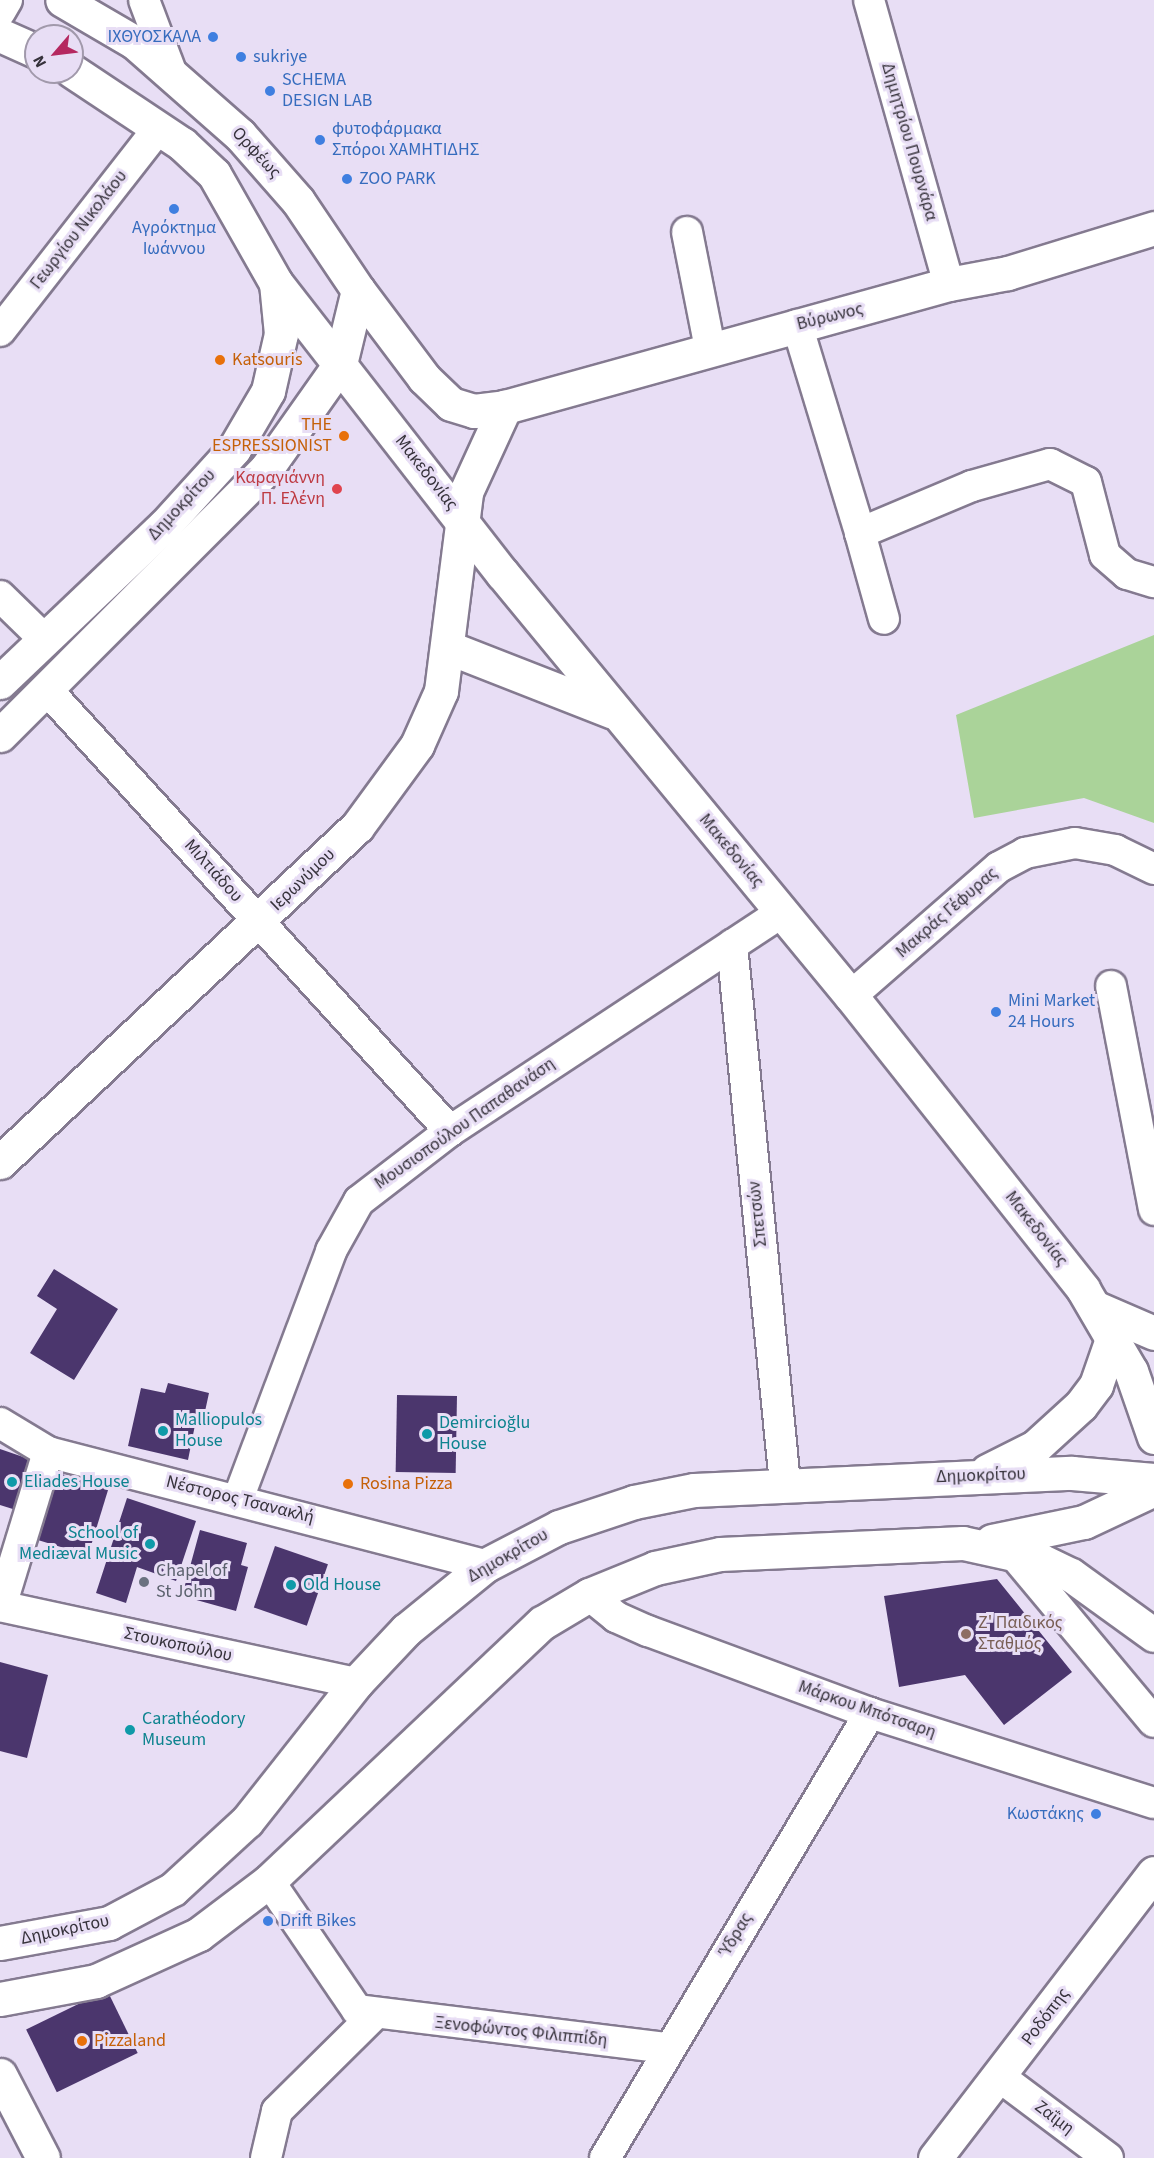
<!DOCTYPE html>
<html>
<head>
<meta charset="utf-8">
<style>
  body { margin:0 }
  #map { position:relative; width:1154px; height:2158px; overflow:hidden; background:#e8def5; font-family:"Source Sans 3",sans-serif }
  div>[style] { position:absolute }
  [style*='--x'] { left:calc(var(--x)*1px); top:calc(var(--y)*1px); width:calc(var(--w)*1px); rotate:calc(var(--a)*1deg) }
  .green>* { inset:0; background:#aad399 }
  .building>* { inset:0; background:#4b366d; transform-origin:0 0 }
  .roads { filter:drop-shadow(2px 0 #847a90) drop-shadow(-2px 0 #847a90) drop-shadow(0 2px #847a90) drop-shadow(0 -2px #847a90) }
  .street>* { height:30px; margin:-15px; padding:0 15px; transform-origin:15px; border-radius:15px; background:#fff }
  .secondary>* { height:33px; margin:-16.5px; padding:0 16.5px; transform-origin:16.5px; border-radius:16.5px; background:#fff }
  .primary>* { height:33px; margin:-16.5px; padding:0 16.5px; transform-origin:16.5px; border-radius:16.5px; background:#fff }
  .dots>* { width:16px; height:16px; translate:-50% -50%; box-sizing:border-box; border:3px solid #e8def5; border-radius:50% }
  span { translate:-50% -50%; white-space:nowrap; text-align:center; line-height:1.15; -webkit-text-stroke:6px #e8def5; paint-order:stroke }
  .shop-label { font-size:18px; color:#366cbe }
  .right { translate:-100% -50%; text-align:right }
  .left { translate:0 -50%; text-align:left }
  .street-label { font-size:18px; color:#36323b }
  .food-label { font-size:18px; color:#c56008 }
  .health-label { font-size:18px; color:#be3a42 }
  .culture-label { font-size:18px; color:#0d838f }
  .worship-label { font-size:18px; color:#5b616d }
  .education-label { font-size:18px; color:#785e54 }
  .north { position:absolute; left:24px; top:24px; width:60px; height:60px; box-sizing:border-box; background:#e8def5; border:2px solid #a199ab; border-radius:50%; rotate:242deg; font-size:16px; font-weight:700; line-height:24px; text-align:center; color:#36323b }
  .north::after { content:''; display:block; margin:auto; width:21px; height:27px; background:#b52860; clip-path:polygon(50% 0,100% 100%,50% 72%,0 100%) }
</style>
</head>
<body>
<div id="map">
  <div class="green">
    <i style="clip-path:polygon(1154px 635px,1154px 823px,1084px 798px,974px 818px,956px 715px)"></i>
  </div>
  <div class="building">
    <i style="clip-path:polygon(54px 1269px,118px 1309px,74px 1380px,30px 1353px,57px 1309px,37px 1296px)"></i>
    <i style="clip-path:polygon(168px 1383px,209px 1393px,204px 1416px,197px 1415px,188px 1460px,128px 1446px,141px 1388px,165px 1393px)"></i>
    <i style="left:397px;top:1395px;width:60px;height:77px;rotate:1deg"></i>
    <i style="clip-path:polygon(0 1449px,32px 1460px,16px 1510px,0 1505px)"></i>
    <i style="left:55px;top:1472px;width:56px;height:70px;rotate:17deg"></i>
    <i style="clip-path:polygon(127px 1498px,196px 1521px,176px 1581px,137px 1567px,126px 1603px,96px 1593px)"></i>
    <i style="clip-path:polygon(200px 1530px,247px 1543px,241px 1565px,248px 1567px,236px 1611px,182px 1596px)"></i>
    <i style="left:275px;top:1546px;width:56px;height:65px;rotate:19deg"></i>
    <i style="clip-path:polygon(997px 1579px,1072px 1672px,1004px 1725px,965px 1675px,899px 1687px,884px 1596px)"></i>
    <i style="clip-path:polygon(0 1662px,48px 1675px,27px 1758px,0 1751px)"></i>
    <i style="left:107px;top:1990px;width:70px;height:90px;rotate:64deg"></i>
  </div>
  <div class="roads">
    <div class="street">
      <i style="--x:144;--y:0;--w:77;--a:69.4"></i>
      <i style="--x:869;--y:0;--w:295;--a:74.3"></i>
      <i style="--x:0;--y:12;--w:14;--a:-60"></i>
      <i style="--x:687;--y:232;--w:118;--a:78.8"></i>
      <i style="--x:797;--y:325;--w:217;--a:73.1"></i>
      <i style="--x:860;--y:533;--w:121;--a:-22.8"></i>
      <i style="--x:972;--y:486;--w:81;--a:-15.8"></i>
      <i style="--x:1050;--y:464;--w:40;--a:26.6"></i>
      <i style="--x:1086;--y:482;--w:75;--a:75.4"></i>
      <i style="--x:1105;--y:555;--w:29;--a:41"></i>
      <i style="--x:1127;--y:574;--w:28;--a:17"></i>
      <i style="--x:0;--y:331;--w:256;--a:-52"></i>
      <i style="--x:860;--y:533;--w:89;--a:74.4"></i>
      <i style="--x:0;--y:596;--w:62;--a:44.3"></i>
      <i style="--x:48;--y:691;--w:596;--a:47.58"></i>
      <i style="--x:732;--y:945;--w:542;--a:84.38"></i>
      <i style="--x:1111;--y:986;--w:228;--a:79.1"></i>
      <i style="--x:851;--y:996;--w:196;--a:-41.1"></i>
      <i style="--x:999;--y:867;--w:30;--a:-28"></i>
      <i style="--x:1025;--y:853;--w:51;--a:-11.3"></i>
      <i style="--x:1075;--y:843;--w:41;--a:9.9"></i>
      <i style="--x:1115;--y:850;--w:43;--a:26"></i>
      <i style="--x:0;--y:1423;--w:56;--a:31.1"></i>
      <i style="--x:48;--y:1452;--w:452;--a:14.5"></i>
      <i style="--x:238;--y:1499;--w:265;--a:-69.4"></i>
      <i style="--x:331;--y:1251;--w:57;--a:-60.8"></i>
      <i style="--x:359;--y:1201;--w:115;--a:-37.6"></i>
      <i style="--x:450;--y:1131;--w:398;--a:-33.4"></i>
      <i style="--x:1010;--y:1550;--w:224;--a:50.1"></i>
      <i style="--x:589;--y:1595;--w:35;--a:39"></i>
      <i style="--x:616;--y:1617;--w:35;--a:24"></i>
      <i style="--x:648;--y:1631;--w:237;--a:20.3"></i>
      <i style="--x:870;--y:1713;--w:298;--a:17.6"></i>
      <i style="--x:0;--y:1606;--w:364;--a:12.2"></i>
      <i style="--x:1;--y:1606;--w:161;--a:-73"></i>
      <i style="--x:269;--y:1881;--w:156;--a:55.7"></i>
      <i style="--x:357;--y:2010;--w:312;--a:7"></i>
      <i style="--x:1000;--y:2077;--w:135;--a:36.9"></i>
      <i style="--x:266;--y:2158;--w:48;--a:-76.8"></i>
      <i style="--x:277;--y:2111;--w:136;--a:-44.7"></i>
      <i style="--x:605;--y:2158;--w:518;--a:-59.23"></i>
    </div>
    <div class="secondary">
      <i style="--x:276;--y:283;--w:368;--a:52.1"></i>
      <i style="--x:502;--y:573;--w:548;--a:50.48"></i>
      <i style="--x:851;--y:996;--w:374;--a:51.6"></i>
      <i style="--x:1083;--y:1289;--w:95;--a:59.7"></i>
      <i style="--x:1131;--y:1371;--w:70;--a:70.8"></i>
      <i style="--x:447;--y:647;--w:178;--a:21.4"></i>
      <i style="--x:0;--y:1162;--w:490;--a:-43.2"></i>
      <i style="--x:357;--y:827;--w:102;--a:-53.8"></i>
      <i style="--x:417;--y:745;--w:59;--a:-66"></i>
      <i style="--x:441;--y:691;--w:201;--a:-82.8"></i>
      <i style="--x:466;--y:492;--w:94;--a:-65.4"></i>
      <i style="--x:505;--y:407;--w:461;--a:-15.5"></i>
      <i style="--x:949;--y:284;--w:60;--a:-10.6"></i>
      <i style="--x:1008;--y:273;--w:153;--a:-17.1"></i>
      <i style="--x:1096;--y:1308;--w:63;--a:23.3"></i>
      <i style="--x:0;--y:2075;--w:93;--a:62.6"></i>
      <i style="--x:935;--y:2158;--w:359;--a:-52.5"></i>
    </div>
    <div class="primary">
      <i style="--x:0;--y:35;--w:39;--a:24"></i>
      <i style="--x:358;--y:290;--w:110;--a:53.1"></i>
      <i style="--x:424;--y:378;--w:37;--a:44"></i>
      <i style="--x:451;--y:404;--w:24;--a:17"></i>
      <i style="--x:474;--y:411;--w:31;--a:-7"></i>
      <i style="--x:0;--y:682;--w:226;--a:-43.6"></i>
      <i style="--x:164;--y:526;--w:104;--a:-47.7"></i>
      <i style="--x:234;--y:449;--w:67;--a:-59.6"></i>
      <i style="--x:268;--y:391;--w:58;--a:-77.2"></i>
      <i style="--x:281;--y:334;--w:51;--a:-95.6"></i>
      <i style="--x:276;--y:283;--w:125;--a:-119.6"></i>
      <i style="--x:214;--y:174;--w:44;--a:-136.8"></i>
      <i style="--x:182;--y:144;--w:132;--a:-146.4"></i>
      <i style="--x:0;--y:735;--w:376;--a:-45"></i>
      <i style="--x:266;--y:469;--w:128;--a:-54.8"></i>
      <i style="--x:340;--y:364;--w:76;--a:-76.3"></i>
      <i style="--x:358;--y:290;--w:107;--a:-124"></i>
      <i style="--x:298;--y:201;--w:88;--a:-131.3"></i>
      <i style="--x:240;--y:135;--w:141;--a:-138.7"></i>
      <i style="--x:134;--y:42;--w:83;--a:-149.7"></i>
      <i style="--x:987;--y:1471;--w:54;--a:-26.6"></i>
      <i style="--x:1035;--y:1447;--w:62;--a:-42.4"></i>
      <i style="--x:1081;--y:1405;--w:25;--a:-53"></i>
      <i style="--x:1096;--y:1385;--w:52;--a:-70.9"></i>
      <i style="--x:992;--y:1541;--w:94;--a:-11.7"></i>
      <i style="--x:1084;--y:1522;--w:77;--a:-25.2"></i>
      <i style="--x:0;--y:1943;--w:111;--a:-10.4"></i>
      <i style="--x:109;--y:1923;--w:72;--a:-28"></i>
      <i style="--x:173;--y:1889;--w:100;--a:-42.6"></i>
      <i style="--x:247;--y:1821;--w:176;--a:-51.7"></i>
      <i style="--x:356;--y:1683;--w:73;--a:-46.7"></i>
      <i style="--x:406;--y:1630;--w:103;--a:-39.1"></i>
      <i style="--x:486;--y:1565;--w:82;--a:-27.5"></i>
      <i style="--x:559;--y:1527;--w:79;--a:-18.4"></i>
      <i style="--x:634;--y:1502;--w:61;--a:-11.3"></i>
      <i style="--x:694;--y:1490;--w:378;--a:-2.6"></i>
      <i style="--x:1072;--y:1473;--w:82;--a:4.9"></i>
      <i style="--x:0;--y:1999;--w:98;--a:-10.6"></i>
      <i style="--x:96;--y:1981;--w:113;--a:-24.5"></i>
      <i style="--x:199;--y:1934;--w:88;--a:-37.1"></i>
      <i style="--x:269;--y:1881;--w:376;--a:-43.4"></i>
      <i style="--x:542;--y:1623;--w:55;--a:-30.8"></i>
      <i style="--x:589;--y:1595;--w:71;--a:-22.2"></i>
      <i style="--x:655;--y:1568;--w:66;--a:-12.2"></i>
      <i style="--x:720;--y:1554;--w:243;--a:-2.6"></i>
      <i style="--x:963;--y:1543;--w:79;--a:12.4"></i>
      <i style="--x:1040;--y:1560;--w:34;--a:26"></i>
      <i style="--x:1071;--y:1575;--w:102;--a:35.9"></i>
    </div>
  </div>
  <div class="dots">
    <i style="left:213px;top:37px;background:#3f7fe0"></i>
    <i style="left:241px;top:57px;background:#3f7fe0"></i>
    <i style="left:270px;top:91px;background:#3f7fe0"></i>
    <i style="left:320px;top:140px;background:#3f7fe0"></i>
    <i style="left:347px;top:179px;background:#3f7fe0"></i>
    <i style="left:174px;top:209px;background:#3f7fe0"></i>
    <i style="left:220px;top:360px;background:#e8710a"></i>
    <i style="left:344px;top:436px;background:#e8710a"></i>
    <i style="left:337px;top:489px;background:#e0444e"></i>
    <i style="left:996px;top:1012px;background:#3f7fe0"></i>
    <i style="left:163px;top:1431px;background:#0f9aa8"></i>
    <i style="left:427px;top:1434px;background:#0f9aa8"></i>
    <i style="left:12px;top:1482px;background:#0f9aa8"></i>
    <i style="left:348px;top:1484px;background:#e8710a"></i>
    <i style="left:150px;top:1544px;background:#0f9aa8"></i>
    <i style="left:144px;top:1582px;background:#6b7280"></i>
    <i style="left:291px;top:1585px;background:#0f9aa8"></i>
    <i style="left:966px;top:1634px;background:#8d6e63"></i>
    <i style="left:130px;top:1730px;background:#0f9aa8"></i>
    <i style="left:1096px;top:1814px;background:#3f7fe0"></i>
    <i style="left:268px;top:1921px;background:#3f7fe0"></i>
    <i style="left:82px;top:2041px;background:#e8710a"></i>
  </div>
  <div class="shop-label">
    <span class="right" style="left:201px;top:37px">ΙΧΘΥΟΣΚΑΛΑ</span>
    <span class="left" style="left:253px;top:57px">sukriye</span>
    <span class="left" style="left:282px;top:91px">SCHEMA<br>DESIGN LAB</span>
    <span class="left" style="left:332px;top:140px">φυτοφάρμακα<br>Σπόροι ΧΑΜΗΤΙΔΗΣ</span>
    <span class="left" style="left:359px;top:179px">ZOO PARK</span>
    <span style="left:174px;top:239px">Αγρόκτημα<br>Ιωάννου</span>
    <span class="left" style="left:1008px;top:1012px">Mini Market<br>24 Hours</span>
    <span class="right" style="left:1084px;top:1814px">Κωστάκης</span>
    <span class="left" style="left:280px;top:1921px">Drift Bikes</span>
  </div>
  <div class="street-label">
    <span style="left:909px;top:142px;rotate:74deg">Δημητρίου Πουρνάρα</span>
    <span style="left:256px;top:153px;rotate:47deg">Ορφέως</span>
    <span style="left:79px;top:230px;rotate:-52deg">Γεωργίου Νικολάου</span>
    <span style="left:830px;top:317px;rotate:-14deg">Βύρωνος</span>
    <span style="left:426px;top:473px;rotate:52deg">Μακεδονίας</span>
    <span style="left:182px;top:505px;rotate:-47deg">Δημοκρίτου</span>
    <span style="left:731px;top:851px;rotate:50deg">Μακεδονίας</span>
    <span style="left:213px;top:871px;rotate:48deg">Μιλτιάδου</span>
    <span style="left:303px;top:880px;rotate:-44deg">Ιερωνύμου</span>
    <span style="left:947px;top:913px;rotate:-41deg">Μακράς Γέφυρας</span>
    <span style="left:465px;top:1124px;rotate:-35deg">Μουσιοπούλου Παπαθανάση</span>
    <span style="left:758px;top:1214px;rotate:-96deg">Σπετσών</span>
    <span style="left:1036px;top:1229px;rotate:52deg">Μακεδονίας</span>
    <span style="left:981px;top:1476px;rotate:-2deg">Δημοκρίτου</span>
    <span style="left:240px;top:1500px;rotate:14deg">Νέστορος Τσανακλή</span>
    <span style="left:508px;top:1556px;rotate:-30deg">Δημοκρίτου</span>
    <span style="left:178px;top:1645px;rotate:12deg">Στουκοπούλου</span>
    <span style="left:867px;top:1710px;rotate:19deg">Μάρκου Μπότσαρη</span>
    <span style="left:65px;top:1930px;rotate:-12deg">Δημοκρίτου</span>
    <span style="left:736px;top:1935px;rotate:-59deg">Ύδρας</span>
    <span style="left:1046px;top:2017px;rotate:-53deg">Ροδόπης</span>
    <span style="left:521px;top:2032px;rotate:6deg">Ξενοφώντος Φιλιππίδη</span>
    <span style="left:1054px;top:2118px;rotate:37deg">Ζαΐμη</span>
  </div>
  <div class="food-label">
    <span class="left" style="left:232px;top:360px">Katsouris</span>
    <span class="right" style="left:332px;top:436px">THE<br>ESPRESSIONIST</span>
    <span class="left" style="left:360px;top:1484px">Rosina Pizza</span>
    <span class="left" style="left:94px;top:2041px">Pizzaland</span>
  </div>
  <div class="health-label">
    <span class="right" style="left:325px;top:489px">Καραγιάννη<br>Π. Ελένη</span>
  </div>
  <div class="culture-label">
    <span class="left" style="left:175px;top:1431px">Malliopulos<br>House</span>
    <span class="left" style="left:439px;top:1434px">Demircioğlu<br>House</span>
    <span class="left" style="left:24px;top:1482px">Eliades House</span>
    <span class="right" style="left:138px;top:1544px">School of<br>Mediæval Music</span>
    <span class="left" style="left:303px;top:1585px">Old House</span>
    <span class="left" style="left:142px;top:1730px">Carathéodory<br>Museum</span>
  </div>
  <div class="worship-label">
    <span class="left" style="left:156px;top:1582px">Chapel of<br>St John</span>
  </div>
  <div class="education-label">
    <span class="left" style="left:978px;top:1634px">Ζ' Παιδικός<br>Σταθμός</span>
  </div>
  <div class="north">N</div>
</div>
</body>
</html>
